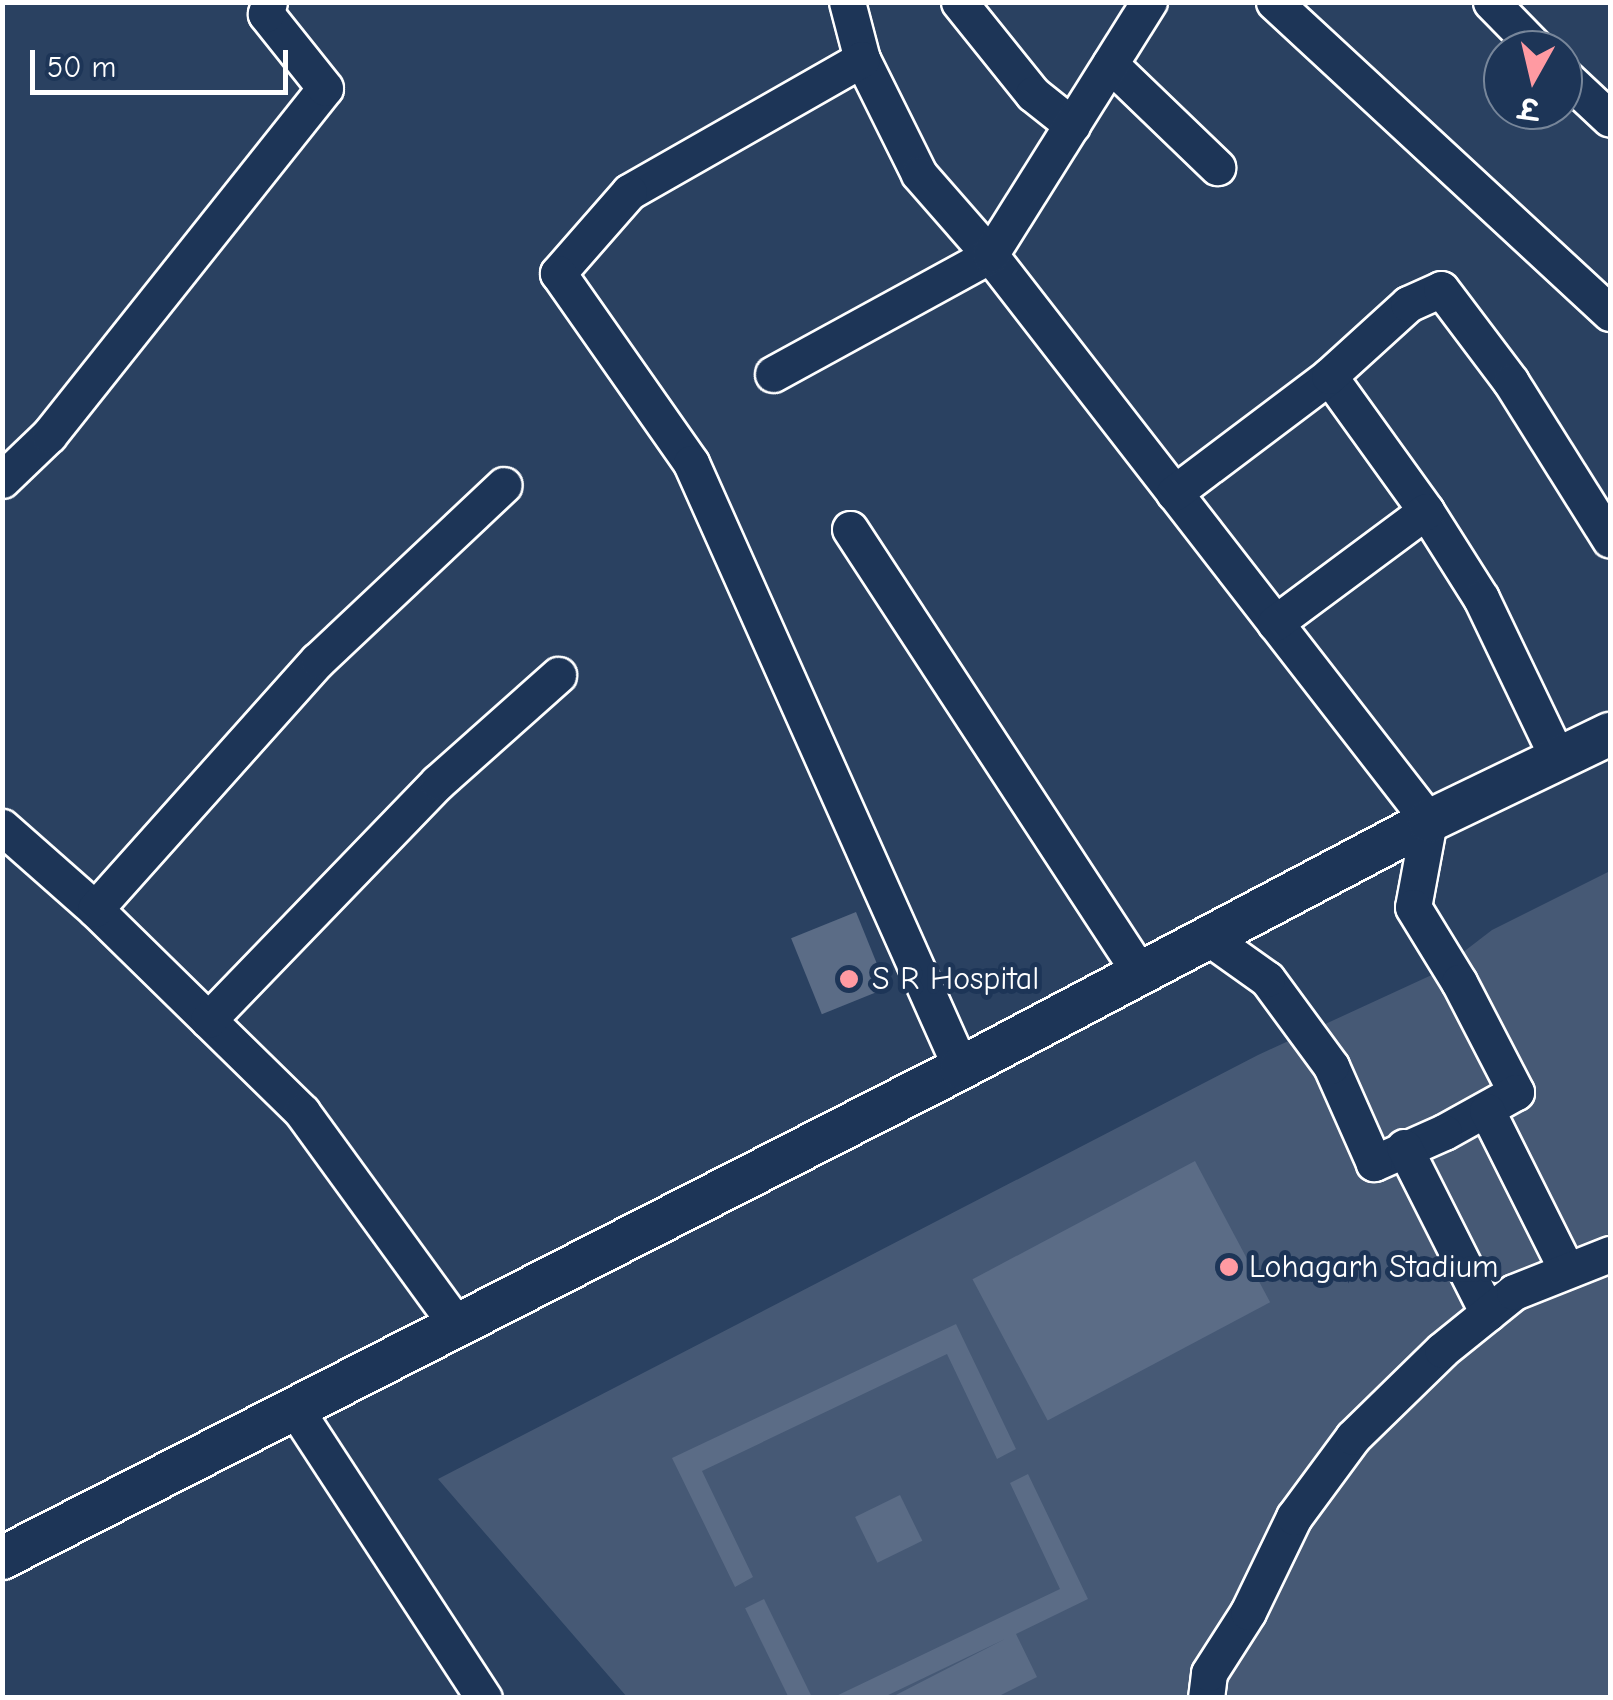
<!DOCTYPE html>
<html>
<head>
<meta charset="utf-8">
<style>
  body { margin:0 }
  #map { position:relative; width:1613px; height:1700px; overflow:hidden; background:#2a4161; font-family:"Comic Neue","Playpen Sans Deva",sans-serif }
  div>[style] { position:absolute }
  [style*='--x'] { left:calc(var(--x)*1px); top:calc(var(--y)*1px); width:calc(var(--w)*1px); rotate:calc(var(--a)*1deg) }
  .green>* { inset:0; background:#465975 }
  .building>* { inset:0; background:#5b6c86; transform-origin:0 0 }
  .roads { filter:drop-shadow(2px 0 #fff) drop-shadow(-2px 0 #fff) drop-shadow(0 2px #fff) drop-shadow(0 -2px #fff) }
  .minor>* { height:35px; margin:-17.5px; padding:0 17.5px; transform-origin:17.5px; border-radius:17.5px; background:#1d3557 }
  .major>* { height:42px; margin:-21px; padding:0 21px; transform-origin:21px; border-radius:21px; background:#1d3557 }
  .dots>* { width:28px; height:28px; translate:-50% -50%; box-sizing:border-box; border:5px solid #1d3557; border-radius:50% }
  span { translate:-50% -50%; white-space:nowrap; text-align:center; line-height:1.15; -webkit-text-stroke:10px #1d3557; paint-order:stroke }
  .poi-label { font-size:32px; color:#fff }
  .left { translate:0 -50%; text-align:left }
  .frame { position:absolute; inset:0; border:5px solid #fff; pointer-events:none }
  .north { position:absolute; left:1483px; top:30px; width:100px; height:100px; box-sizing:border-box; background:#1d3557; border:2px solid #77869a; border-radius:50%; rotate:188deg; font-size:28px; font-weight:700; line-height:40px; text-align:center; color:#fff }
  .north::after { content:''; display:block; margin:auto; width:35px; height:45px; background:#ff9aa2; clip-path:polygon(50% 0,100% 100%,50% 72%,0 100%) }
  .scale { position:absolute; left:30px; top:50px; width:258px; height:45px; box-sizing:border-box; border:5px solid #fff; border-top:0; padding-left:12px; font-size:30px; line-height:35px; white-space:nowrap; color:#fff; -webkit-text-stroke:8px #1d3557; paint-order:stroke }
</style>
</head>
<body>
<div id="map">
  <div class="green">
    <i style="clip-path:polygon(1610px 871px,1610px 1697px,627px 1697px,438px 1479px,1258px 1055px,1436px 973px,1492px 930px)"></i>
  </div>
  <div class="building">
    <i style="left:856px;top:912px;width:82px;height:70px;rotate:68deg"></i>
    <i style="left:1195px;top:1161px;width:160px;height:252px;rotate:62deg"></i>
    <i style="clip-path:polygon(956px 1324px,1016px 1449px,997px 1459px,947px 1354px,702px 1471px,753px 1577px,735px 1587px,672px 1458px)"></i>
    <i style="clip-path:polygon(1028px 1474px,1088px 1599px,1016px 1634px,1037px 1677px,995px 1698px,890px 1698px,1005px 1639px,882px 1698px,832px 1698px,1060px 1589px,1010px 1483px)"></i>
    <i style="left:900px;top:1495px;width:51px;height:50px;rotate:64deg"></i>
    <i style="left:764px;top:1599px;width:110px;height:21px;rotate:64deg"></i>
  </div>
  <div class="roads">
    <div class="minor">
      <i style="--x:847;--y:2;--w:59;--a:75.3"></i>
      <i style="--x:862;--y:59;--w:128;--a:63.6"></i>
      <i style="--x:919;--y:174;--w:108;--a:48.8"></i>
      <i style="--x:990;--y:255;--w:716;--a:52.2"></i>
      <i style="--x:1429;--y:821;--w:87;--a:100.5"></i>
      <i style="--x:1413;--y:907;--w:88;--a:58.5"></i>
      <i style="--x:1459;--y:982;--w:124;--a:62.6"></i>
      <i style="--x:1516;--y:1092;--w:82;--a:150.9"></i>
      <i style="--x:1444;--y:1132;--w:77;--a:156.1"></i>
      <i style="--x:1374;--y:1163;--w:106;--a:-113.9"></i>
      <i style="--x:1331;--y:1066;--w:108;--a:-126.3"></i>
      <i style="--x:1267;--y:979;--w:72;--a:-144.6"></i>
      <i style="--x:959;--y:2;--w:118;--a:51.2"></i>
      <i style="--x:1033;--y:94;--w:50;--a:38.5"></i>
      <i style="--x:1274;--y:2;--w:458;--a:42.8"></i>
      <i style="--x:1491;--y:2;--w:67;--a:45.6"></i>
      <i style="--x:862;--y:59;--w:268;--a:150.3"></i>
      <i style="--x:629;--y:192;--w:108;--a:131.2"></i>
      <i style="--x:558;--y:273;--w:232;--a:55"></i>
      <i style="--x:691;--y:463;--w:663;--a:65.95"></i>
      <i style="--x:1110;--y:64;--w:149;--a:43.9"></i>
      <i style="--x:1563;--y:75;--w:64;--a:43.1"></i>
      <i style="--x:773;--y:374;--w:247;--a:-28.7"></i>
      <i style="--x:990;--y:255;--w:299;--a:-57.9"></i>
      <i style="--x:1329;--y:376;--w:166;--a:54.3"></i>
      <i style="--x:1426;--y:511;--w:103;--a:57.7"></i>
      <i style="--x:1481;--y:598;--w:178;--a:64.4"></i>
      <i style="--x:2;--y:480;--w:65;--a:-43.8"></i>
      <i style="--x:49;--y:435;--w:443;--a:-51.5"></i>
      <i style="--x:325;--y:88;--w:95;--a:-128.6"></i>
      <i style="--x:266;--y:14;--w:12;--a:-76"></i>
      <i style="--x:1174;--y:493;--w:194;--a:-37"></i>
      <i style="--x:1329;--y:376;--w:107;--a:-42.3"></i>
      <i style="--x:1408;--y:304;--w:36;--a:-24"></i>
      <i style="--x:1441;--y:289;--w:116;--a:53"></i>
      <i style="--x:1511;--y:382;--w:186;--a:57.9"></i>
      <i style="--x:850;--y:529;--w:530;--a:56.85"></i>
      <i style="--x:1275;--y:623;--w:188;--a:-36.6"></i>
      <i style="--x:2;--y:827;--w:124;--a:41.4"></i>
      <i style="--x:95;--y:909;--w:290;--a:44.4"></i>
      <i style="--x:302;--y:1112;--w:266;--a:54"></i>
      <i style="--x:95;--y:909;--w:334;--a:-48.2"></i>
      <i style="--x:318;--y:660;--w:255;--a:-43.3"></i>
      <i style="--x:208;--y:1020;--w:331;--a:-46"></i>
      <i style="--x:438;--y:782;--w:161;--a:-41.7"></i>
      <i style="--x:1487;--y:1111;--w:177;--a:63.4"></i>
      <i style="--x:1404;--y:1147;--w:186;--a:63.2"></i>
      <i style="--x:296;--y:1410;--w:344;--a:56.9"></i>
      <i style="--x:1206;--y:1698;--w:25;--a:-83"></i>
      <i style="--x:1209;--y:1673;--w:72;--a:-57.4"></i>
      <i style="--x:1248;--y:1612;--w:106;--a:-64.2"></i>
      <i style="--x:1294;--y:1517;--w:99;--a:-53.6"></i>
      <i style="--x:1353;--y:1437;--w:124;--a:-44.3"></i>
      <i style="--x:1442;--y:1350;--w:92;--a:-38.9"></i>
      <i style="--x:1514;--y:1292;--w:103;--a:-21.6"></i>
    </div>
    <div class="major">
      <i style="--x:2;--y:1558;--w:1077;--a:-27.06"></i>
      <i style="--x:961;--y:1068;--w:529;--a:-27.82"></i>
      <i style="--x:1429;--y:821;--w:201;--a:-25.7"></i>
    </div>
  </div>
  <div class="dots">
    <i style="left:849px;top:979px;background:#ff9aa2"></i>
    <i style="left:1229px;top:1267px;background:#ff9aa2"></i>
  </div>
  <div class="poi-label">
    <span class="left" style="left:872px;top:979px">S R Hospital</span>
    <span class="left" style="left:1249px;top:1267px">Lohagarh Stadium</span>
  </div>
  <div class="frame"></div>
  <div class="north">उ</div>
  <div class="scale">50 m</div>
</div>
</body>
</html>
